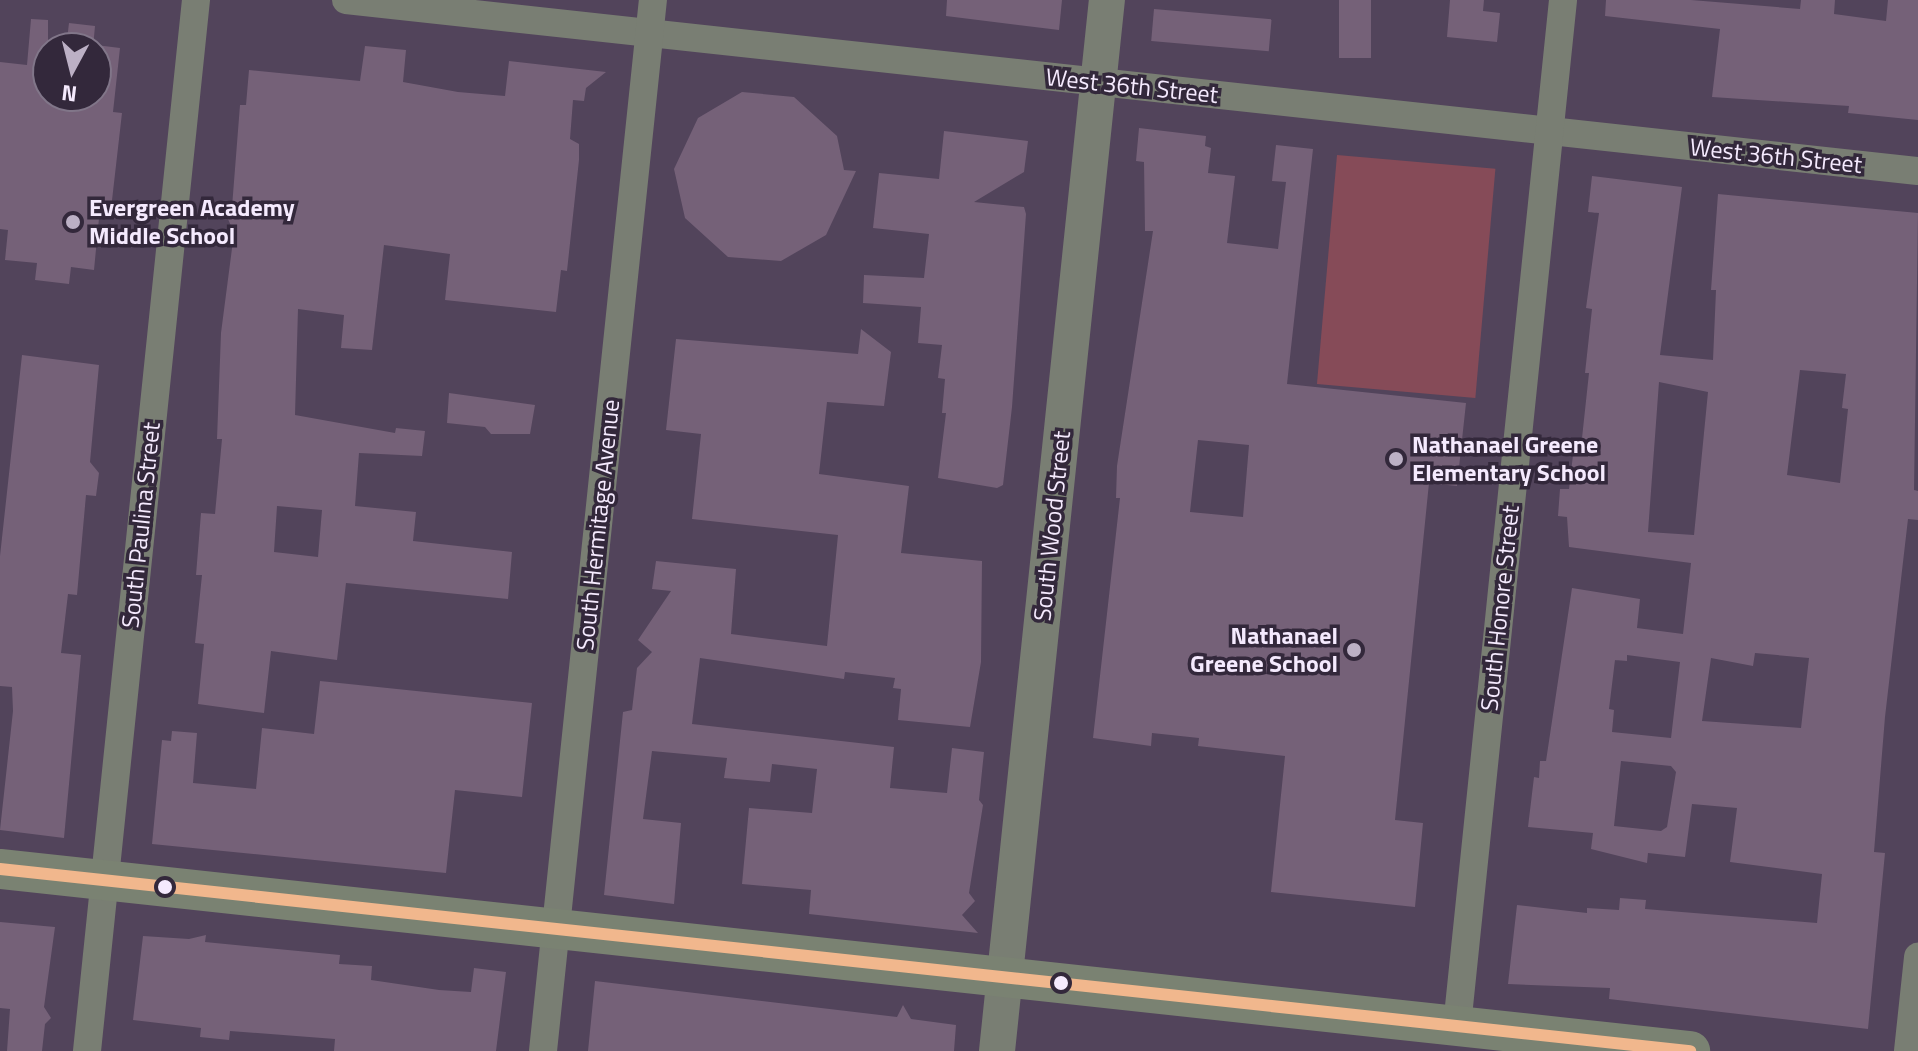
<!DOCTYPE html>
<html>
<head>
<meta charset="utf-8">
<style>
  body { margin:0 }
  #map { position:relative; width:1918px; height:1051px; overflow:hidden; background:#52445b; font-family:"Titillium Web",sans-serif }
  div>[style] { position:absolute }
  [style*='--x'] { left:calc(var(--x)*1px); top:calc(var(--y)*1px); width:calc(var(--w)*1px); rotate:calc(var(--a)*1deg) }
  .green>* { inset:0; background:#864b58; transform-origin:0 0 }
  .building>* { inset:0; background:#756178; transform-origin:0 0 }
  .minor>* { height:28px; margin:-14px; padding:0 14px; transform-origin:14px; border-radius:14px; background:#797e73 }
  .tertiary>* { height:36px; margin:-18px; padding:0 18px; transform-origin:18px; border-radius:18px; background:#797e73 }
  .secondary>* { height:40px; margin:-20px; padding:0 20px; transform-origin:20px; border-radius:20px; background:#7a8272 }
  .bus-1>* { height:12px; margin:-6px; padding:0 6px; transform-origin:6px; border-radius:6px; background:#f1b78d }
  .dots>* { width:22px; height:22px; translate:-50% -50%; box-sizing:border-box; border:4px solid #33283b; border-radius:50% }
  span { translate:-50% -50%; white-space:nowrap; text-align:center; line-height:1.15; -webkit-text-stroke:7px #33283b; paint-order:stroke }
  .street-label { font-size:24px; color:#f5eafe }
  .poi-label { font-size:24px; color:#f5eafe; font-weight:700 }
  .left { translate:0 -50%; text-align:left }
  .right { translate:-100% -50%; text-align:right }
  .north { position:absolute; left:32px; top:32px; width:80px; height:80px; box-sizing:border-box; background:#33283b; border:2px solid #817689; border-radius:50%; rotate:187deg; font-size:22px; font-weight:700; line-height:32px; text-align:center; color:#f5eafe }
  .north::after { content:''; display:block; margin:auto; width:28px; height:36px; background:#bcb0c5; clip-path:polygon(50% 0,100% 100%,50% 72%,0 100%) }
</style>
</head>
<body>
<div id="map">
  <div class="green">
    <i style="left:1337px;top:155px;width:159px;height:230px;rotate:5deg"></i>
  </div>
  <div class="building">
    <i style="clip-path:polygon(947px 0,1062px 0,1059px 30px,946px 16px)"></i>
    <i style="left:1339px;top:0;width:32px;height:58px"></i>
    <i style="clip-path:polygon(1450px 0,1484px 0,1483px 11px,1500px 13px,1497px 42px,1447px 37px)"></i>
    <i style="clip-path:polygon(1606px 0,1691px 0,1800px 9px,1801px 0,1835px 0,1834px 14px,1886px 21px,1888px 0,1918px 0,1918px 120px,1848px 113px,1849px 106px,1712px 97px,1720px 29px,1605px 16px)"></i>
    <i style="left:1154px;top:9px;width:118px;height:32px;rotate:5deg"></i>
    <i style="clip-path:polygon(31px 19px,48px 20px,48px 96px,96px 96px,96px 45px,120px 48px,113px 112px,122px 113px,111px 209px,100px 208px,94px 270px,71px 267px,69px 284px,35px 280px,37px 263px,5px 260px,8px 230px,0 229px,0 62px,27px 65px)"></i>
    <i style="clip-path:polygon(69px 23px,95px 26px,93px 48px,66px 48px)"></i>
    <i style="clip-path:polygon(evenodd,365px 46px,406px 50px,403px 82px,458px 92px,505px 96px,509px 61px,606px 72px,586px 88px,584px 101px,573px 100px,570px 139px,579px 144px,579px 160px,567px 271px,561px 270px,556px 312px,445px 300px,450px 254px,384px 245px,372px 350px,341px 348px,344px 315px,298px 309px,295px 415px,395px 433px,396px 428px,425px 431px,422px 456px,359px 453px,355px 506px,416px 512px,413px 541px,512px 552px,508px 599px,346px 583px,337px 660px,271px 651px,264px 713px,198px 704px,204px 644px,195px 643px,202px 575px,196px 575px,201px 513px,215px 514px,222px 439px,217px 439px,221px 333px,234px 233px,225px 212px,232px 207px,240px 105px,246px 105px,249px 70px,360px 81px,365px 46px,277px 506px,322px 510px,318px 557px,274px 552px,277px 506px)"></i>
    <i style="clip-path:polygon(742px 92px,794px 97px,837px 136px,844px 170px,856px 171px,826px 235px,781px 261px,728px 257px,685px 218px,674px 169px,698px 118px)"></i>
    <i style="clip-path:polygon(evenodd,1139px 128px,1206px 136px,1205px 146px,1211px 148px,1208px 173px,1235px 176px,1227px 243px,1278px 249px,1286px 182px,1272px 181px,1276px 145px,1313px 149px,1287px 384px,1466px 403px,1457px 486px,1429px 483px,1395px 820px,1423px 823px,1415px 907px,1271px 892px,1285px 756px,1198px 746px,1199px 738px,1152px 733px,1151px 746px,1093px 738px,1120px 498px,1116px 498px,1117px 466px,1153px 231px,1145px 231px,1144px 162px,1136px 161px,1139px 128px,1198px 440px,1249px 445px,1243px 517px,1190px 512px,1198px 440px)"></i>
    <i style="clip-path:polygon(944px 131px,1028px 141px,1024px 172px,974px 202px,1024px 207px,1026px 214px,1012px 407px,1003px 485px,997px 488px,938px 478px,946px 413px,942px 413px,945px 379px,938px 378px,942px 345px,918px 343px,921px 307px,863px 303px,864px 275px,924px 278px,929px 234px,873px 228px,879px 173px,939px 179px)"></i>
    <i style="clip-path:polygon(evenodd,1592px 176px,1682px 187px,1660px 355px,1713px 360px,1716px 290px,1711px 290px,1718px 194px,1918px 213px,1914px 490px,1918px 491px,1918px 520px,1908px 519px,1885px 717px,1874px 852px,1885px 853px,1868px 1029px,1609px 999px,1610px 988px,1508px 984px,1517px 905px,1587px 913px,1587px 908px,1619px 910px,1620px 898px,1646px 900px,1645px 909px,1817px 923px,1822px 874px,1730px 862px,1737px 808px,1692px 804px,1685px 857px,1648px 853px,1647px 863px,1591px 849px,1593px 833px,1528px 827px,1534px 777px,1539px 778px,1540px 761px,1546px 761px,1572px 588px,1640px 599px,1637px 628px,1683px 634px,1691px 563px,1569px 547px,1567px 517px,1558px 516px,1560px 489px,1569px 489px,1575px 438px,1582px 438px,1589px 373px,1585px 373px,1592px 309px,1586px 308px,1599px 213px,1588px 212px,1592px 176px,1800px 370px,1846px 374px,1842px 408px,1848px 409px,1840px 483px,1787px 475px,1800px 370px,1592px 176px,1659px 382px,1708px 392px,1694px 535px,1648px 532px,1659px 382px,1592px 176px,1755px 653px,1809px 658px,1801px 728px,1702px 721px,1711px 658px,1753px 666px,1755px 653px,1592px 176px,1627px 655px,1680px 662px,1671px 738px,1612px 732px,1614px 710px,1609px 709px,1615px 660px,1627px 661px,1627px 655px,1592px 176px,1621px 761px,1671px 766px,1676px 772px,1667px 827px,1661px 831px,1614px 826px,1621px 761px)"></i>
    <i style="clip-path:polygon(861px 329px,891px 352px,884px 406px,827px 402px,819px 474px,909px 486px,901px 553px,982px 561px,981px 662px,970px 727px,898px 720px,901px 689px,893px 688px,895px 678px,845px 672px,844px 679px,700px 658px,692px 724px,894px 747px,890px 788px,924px 791px,947px 793px,952px 748px,984px 752px,979px 800px,983px 805px,969px 893px,975px 901px,962px 915px,978px 933px,809px 914px,811px 890px,742px 884px,749px 808px,812px 813px,817px 769px,772px 764px,770px 782px,724px 778px,727px 758px,652px 751px,643px 819px,681px 823px,674px 904px,604px 895px,623px 712px,632px 710px,637px 668px,652px 652px,638px 640px,671px 591px,652px 589px,656px 561px,736px 569px,731px 634px,827px 646px,838px 535px,692px 519px,701px 434px,666px 430px,676px 339px,858px 354px)"></i>
    <i style="clip-path:polygon(22px 355px,99px 365px,90px 462px,99px 473px,96px 496px,86px 495px,77px 595px,68px 594px,61px 653px,81px 655px,64px 838px,0 830px,13px 711px,12px 687px,0 686px,0 556px)"></i>
    <i style="clip-path:polygon(449px 393px,535px 405px,530px 434px,491px 434px,485px 427px,447px 423px)"></i>
    <i style="clip-path:polygon(320px 681px,532px 703px,522px 797px,455px 790px,446px 873px,152px 844px,162px 740px,171px 741px,172px 731px,197px 733px,193px 783px,256px 789px,262px 728px,314px 734px)"></i>
    <i style="clip-path:polygon(0 922px,55px 927px,44px 1007px,51px 1018px,45px 1024px,42px 1051px,7px 1051px,10px 1009px,0 1008px)"></i>
    <i style="clip-path:polygon(206px 935px,205px 942px,340px 955px,339px 964px,372px 966px,371px 980px,439px 990px,471px 992px,474px 968px,506px 972px,496px 1051px,334px 1051px,335px 1039px,230px 1031px,229px 1040px,200px 1037px,201px 1028px,133px 1020px,143px 936px,189px 939px)"></i>
    <i style="clip-path:polygon(595px 981px,897px 1017px,903px 1005px,911px 1019px,956px 1025px,954px 1051px,588px 1051px)"></i>
  </div>
  <div class="minor">
    <i style="--x:346;--y:0;--w:1581;--a:6.21"></i>
    <i style="--x:1457;--y:1026;--w:1031;--a:-84.1"></i>
    <i style="--x:87;--y:1051;--w:1057;--a:-84.08"></i>
    <i style="--x:543;--y:1051;--w:1057;--a:-84.03"></i>
    <i style="--x:1908;--y:1051;--w:95;--a:-83.9"></i>
  </div>
  <div class="tertiary">
    <i style="--x:997;--y:1051;--w:1057;--a:-84.03"></i>
  </div>
  <div class="secondary">
    <i style="--x:0;--y:869;--w:1700;--a:6.15"></i>
  </div>
  <div class="bus-1">
    <i style="--x:0;--y:869;--w:1700;--a:6.15"></i>
  </div>
  <div class="dots">
    <i style="left:73px;top:222px;background:#bcb0c5"></i>
    <i style="left:1396px;top:459px;background:#bcb0c5"></i>
    <i style="left:1354px;top:650px;background:#bcb0c5"></i>
    <i style="left:165px;top:887px;background:#f5eafe"></i>
    <i style="left:1061px;top:983px;background:#f5eafe"></i>
  </div>
  <div class="street-label">
    <span style="left:1132px;top:86px;rotate:6deg">West 36th Street</span>
    <span style="left:1776px;top:156px;rotate:6deg">West 36th Street</span>
    <span style="left:141px;top:525px;rotate:-84deg">South Paulina Street</span>
    <span style="left:598px;top:525px;rotate:-84deg">South Hermitage Avenue</span>
    <span style="left:1052px;top:526px;rotate:-84deg">South Wood Street</span>
    <span style="left:1500px;top:608px;rotate:-84deg">South Honore Street</span>
  </div>
  <div class="poi-label">
    <span class="left" style="left:89px;top:222px">Evergreen Academy<br>Middle School</span>
    <span class="left" style="left:1412px;top:459px">Nathanael Greene<br>Elementary School</span>
    <span class="right" style="left:1338px;top:650px">Nathanael<br>Greene School</span>
  </div>
  <div class="north">N</div>
</div>
</body>
</html>
